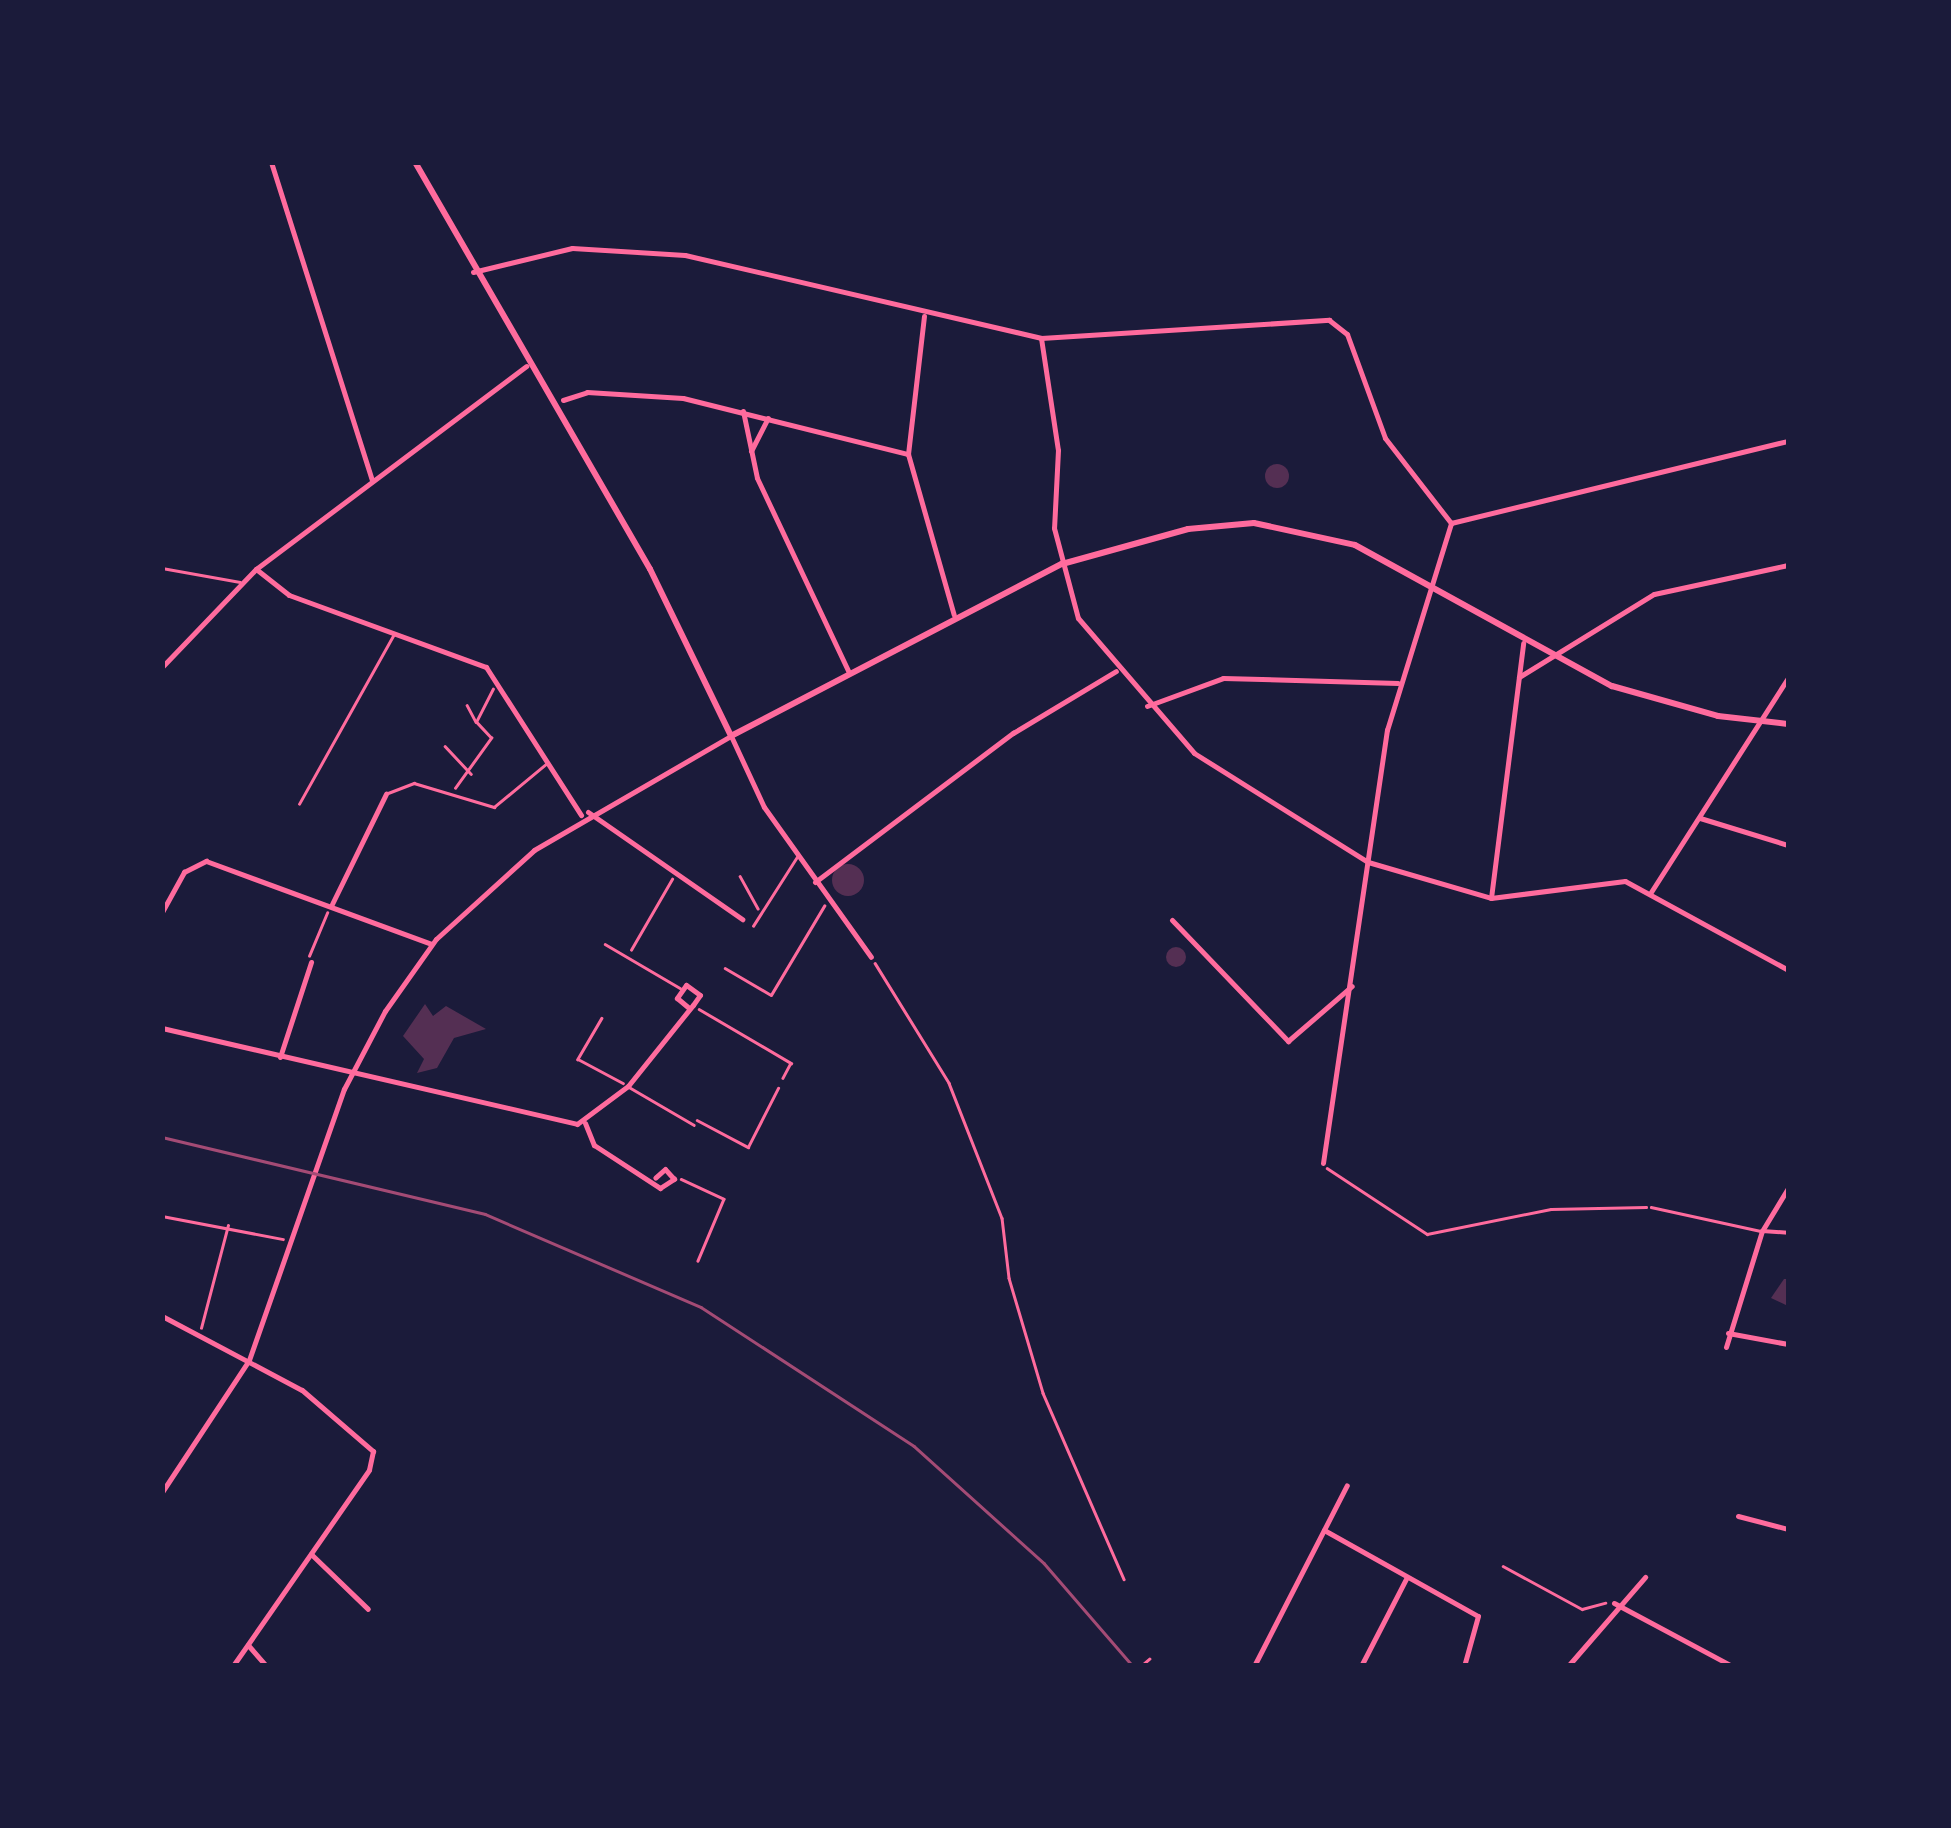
<!DOCTYPE html>
<html>
<head>
<meta charset="utf-8">
<style>
  body { margin:0 }
  #map { position:relative; width:1951px; height:1828px; overflow:hidden; background:#1b1b3a; font-family:"Source Sans 3",sans-serif }
  div>[style] { position:absolute }
  [style*='--x'] { left:calc(var(--x)*1px); top:calc(var(--y)*1px); width:calc(var(--w)*1px); rotate:calc(var(--a)*1deg) }
  .building>* { inset:0; background:#542f53 }
  .round { border-radius:50% }
  .path>* { height:2.5px; margin:-1.25px; padding:0 1.25px; transform-origin:1.25px; border-radius:1.25px; background:#ff6b9d }
  .service>* { height:2.5px; margin:-1.25px; padding:0 1.25px; transform-origin:1.25px; border-radius:1.25px; background:#ff6b9d }
  .pedestrian>* { height:4px; margin:-2px; padding:0 2px; transform-origin:2px; border-radius:2px; background:#ff6b9d }
  .minor>* { height:5px; margin:-2.5px; padding:0 2.5px; transform-origin:2.5px; border-radius:2.5px; background:#ff6b9d }
  .tertiary>* { height:6px; margin:-3px; padding:0 3px; transform-origin:3px; border-radius:3px; background:#ff6b9d }
  .rail>* { height:2.5px; margin:-1.25px; padding:0 1.25px; transform-origin:1.25px; border-radius:1.25px; background:#a44b75 }
  span { translate:-50% -50%; white-space:nowrap; text-align:center; line-height:1.15; -webkit-text-stroke:8px #1b1b3a; paint-order:stroke }
  .frame { position:absolute; inset:0; border:165px solid #1b1b3a; pointer-events:none }
</style>
</head>
<body>
<div id="map">
  <div class="building">
    <i class="round" style="left:1265px;top:464px;width:24px;height:24px"></i>
    <i class="round" style="left:832px;top:864px;width:32px;height:32px"></i>
    <i class="round" style="left:1166px;top:947px;width:20px;height:20px"></i>
    <i style="clip-path:polygon(425px 1004px,433px 1016px,446px 1006px,486px 1029px,454px 1038px,437px 1068px,417px 1073px,424px 1059px,403px 1036px)"></i>
    <i style="clip-path:polygon(1784px 1279px,1788px 1279px,1788px 1306px,1771px 1298px)"></i>
  </div>
  <div class="path">
    <i style="--x:467;--y:705;--w:19;--a:62"></i>
    <i style="--x:445;--y:746;--w:38;--a:47"></i>
    <i style="--x:455;--y:788;--w:62;--a:-54.2"></i>
    <i style="--x:491;--y:738;--w:22;--a:-133"></i>
    <i style="--x:476;--y:722;--w:37;--a:-63"></i>
    <i style="--x:740;--y:876;--w:37;--a:61"></i>
    <i style="--x:631;--y:950;--w:82;--a:-60"></i>
    <i style="--x:309;--y:956;--w:47;--a:-67.3"></i>
    <i style="--x:875;--y:963;--w:141;--a:58.3"></i>
    <i style="--x:949;--y:1083;--w:145;--a:68.6"></i>
    <i style="--x:1002;--y:1218;--w:60;--a:83.3"></i>
    <i style="--x:1009;--y:1278;--w:120;--a:73.5"></i>
    <i style="--x:1043;--y:1393;--w:203;--a:66.5"></i>
    <i style="--x:725;--y:968;--w:53;--a:30.4"></i>
    <i style="--x:771;--y:995;--w:104;--a:-59.2"></i>
    <i style="--x:699;--y:1009;--w:107;--a:30.4"></i>
    <i style="--x:791;--y:1063;--w:17;--a:118"></i>
    <i style="--x:602;--y:1018;--w:48;--a:120.3"></i>
    <i style="--x:578;--y:1059;--w:51;--a:28.1"></i>
    <i style="--x:697;--y:1120;--w:58;--a:27.9"></i>
    <i style="--x:748;--y:1147;--w:66;--a:-63"></i>
    <i style="--x:1327;--y:1168;--w:120;--a:33.4"></i>
    <i style="--x:1427;--y:1234;--w:126;--a:-11.4"></i>
    <i style="--x:1551;--y:1209;--w:95;--a:-1.2"></i>
    <i style="--x:681;--y:1179;--w:47;--a:24.9"></i>
    <i style="--x:724;--y:1199;--w:67;--a:112.8"></i>
    <i style="--x:162;--y:1216;--w:123;--a:10.8"></i>
    <i style="--x:201;--y:1328;--w:106;--a:-75.3"></i>
    <i style="--x:1503;--y:1566;--w:90;--a:28.6"></i>
    <i style="--x:1582;--y:1609;--w:24;--a:-15"></i>
  </div>
  <div class="service">
    <i style="--x:162;--y:568;--w:79;--a:10.2"></i>
    <i style="--x:388;--y:793;--w:28;--a:-21"></i>
    <i style="--x:414;--y:783;--w:84;--a:16.7"></i>
    <i style="--x:494;--y:807;--w:67;--a:-39.6"></i>
    <i style="--x:299;--y:804;--w:193;--a:-60.8"></i>
    <i style="--x:753;--y:926;--w:82;--a:-57.5"></i>
    <i style="--x:605;--y:944;--w:87;--a:30.4"></i>
    <i style="--x:629;--y:1087;--w:75;--a:30.3"></i>
    <i style="--x:1651;--y:1207;--w:113;--a:12.3"></i>
    <i style="--x:1141;--y:1666;--w:11;--a:-41"></i>
  </div>
  <div class="pedestrian">
    <i style="--x:1762;--y:1231;--w:26;--a:4"></i>
  </div>
  <div class="minor">
    <i style="--x:271;--y:162;--w:334;--a:72.4"></i>
    <i style="--x:473;--y:272;--w:102;--a:-13.6"></i>
    <i style="--x:572;--y:248;--w:113;--a:3.5"></i>
    <i style="--x:685;--y:255;--w:366;--a:13.1"></i>
    <i style="--x:1041;--y:338;--w:289;--a:-3.6"></i>
    <i style="--x:1329;--y:320;--w:23;--a:38"></i>
    <i style="--x:1347;--y:334;--w:111;--a:69.9"></i>
    <i style="--x:1385;--y:438;--w:108;--a:52.2"></i>
    <i style="--x:924;--y:316;--w:139;--a:96.6"></i>
    <i style="--x:908;--y:454;--w:167;--a:74.1"></i>
    <i style="--x:1041;--y:338;--w:113;--a:81.4"></i>
    <i style="--x:1058;--y:450;--w:78;--a:92.9"></i>
    <i style="--x:1054;--y:528;--w:93;--a:75.1"></i>
    <i style="--x:1078;--y:618;--w:178;--a:49.3"></i>
    <i style="--x:1194;--y:753;--w:205;--a:32.1"></i>
    <i style="--x:1368;--y:862;--w:128;--a:16.3"></i>
    <i style="--x:1491;--y:898;--w:135;--a:-7.2"></i>
    <i style="--x:1625;--y:881;--w:186;--a:28.6"></i>
    <i style="--x:563;--y:400;--w:25;--a:-18"></i>
    <i style="--x:587;--y:392;--w:96;--a:3.6"></i>
    <i style="--x:683;--y:398;--w:232;--a:14"></i>
    <i style="--x:743;--y:411;--w:68;--a:78.2"></i>
    <i style="--x:757;--y:478;--w:216;--a:64.7"></i>
    <i style="--x:751;--y:451;--w:37;--a:-63"></i>
    <i style="--x:1451;--y:523;--w:347;--a:-13.7"></i>
    <i style="--x:256;--y:569;--w:42;--a:38.2"></i>
    <i style="--x:289;--y:595;--w:210;--a:20.1"></i>
    <i style="--x:486;--y:667;--w:176;--a:57.3"></i>
    <i style="--x:162;--y:667;--w:136;--a:-46.2"></i>
    <i style="--x:256;--y:569;--w:338;--a:-36.9"></i>
    <i style="--x:1519;--y:677;--w:158;--a:-31.6"></i>
    <i style="--x:1654;--y:594;--w:137;--a:-12.2"></i>
    <i style="--x:1147;--y:706;--w:81;--a:-20.2"></i>
    <i style="--x:1223;--y:678;--w:175;--a:1.6"></i>
    <i style="--x:588;--y:812;--w:188;--a:34.8"></i>
    <i style="--x:1700;--y:818;--w:92;--a:17.1"></i>
    <i style="--x:815;--y:882;--w:248;--a:-37"></i>
    <i style="--x:1013;--y:733;--w:120;--a:-31"></i>
    <i style="--x:1651;--y:892;--w:254;--a:-57.4"></i>
    <i style="--x:1491;--y:898;--w:257;--a:-82.8"></i>
    <i style="--x:332;--y:904;--w:123;--a:-63.9"></i>
    <i style="--x:162;--y:912;--w:46;--a:-61.2"></i>
    <i style="--x:184;--y:872;--w:25;--a:-27"></i>
    <i style="--x:206;--y:861;--w:240;--a:20.2"></i>
    <i style="--x:1172;--y:920;--w:168;--a:46.2"></i>
    <i style="--x:1288;--y:1041;--w:84;--a:-40.7"></i>
    <i style="--x:162;--y:1028;--w:426;--a:13"></i>
    <i style="--x:577;--y:1124;--w:64;--a:-36.7"></i>
    <i style="--x:628;--y:1086;--w:104;--a:-51.3"></i>
    <i style="--x:693;--y:1005;--w:12;--a:-55"></i>
    <i style="--x:700;--y:995;--w:17;--a:-144"></i>
    <i style="--x:686;--y:985;--w:16;--a:125"></i>
    <i style="--x:677;--y:998;--w:16;--a:40"></i>
    <i style="--x:280;--y:1057;--w:100;--a:-71.9"></i>
    <i style="--x:585;--y:1123;--w:24;--a:68"></i>
    <i style="--x:594;--y:1145;--w:79;--a:33.1"></i>
    <i style="--x:660;--y:1188;--w:17;--a:-33"></i>
    <i style="--x:674;--y:1179;--w:13;--a:-132"></i>
    <i style="--x:665;--y:1169;--w:13;--a:138"></i>
    <i style="--x:1323;--y:1163;--w:438;--a:-81.6"></i>
    <i style="--x:1387;--y:730;--w:217;--a:-72.8"></i>
    <i style="--x:162;--y:1316;--w:158;--a:27.9"></i>
    <i style="--x:302;--y:1390;--w:94;--a:40.7"></i>
    <i style="--x:373;--y:1451;--w:19;--a:102"></i>
    <i style="--x:369;--y:1470;--w:239;--a:124.8"></i>
    <i style="--x:1728;--y:1333;--w:61;--a:10.4"></i>
    <i style="--x:1726;--y:1347;--w:121;--a:-72.8"></i>
    <i style="--x:1762;--y:1231;--w:50;--a:-58.8"></i>
    <i style="--x:162;--y:1492;--w:158;--a:-56.6"></i>
    <i style="--x:249;--y:1360;--w:287;--a:-70.7"></i>
    <i style="--x:344;--y:1089;--w:88;--a:-62.3"></i>
    <i style="--x:385;--y:1011;--w:88;--a:-54.7"></i>
    <i style="--x:436;--y:939;--w:132;--a:-42.2"></i>
    <i style="--x:534;--y:850;--w:228;--a:-30.1"></i>
    <i style="--x:731;--y:736;--w:78;--a:65.1"></i>
    <i style="--x:764;--y:807;--w:184;--a:54.5"></i>
    <i style="--x:1738;--y:1516;--w:52;--a:14.6"></i>
    <i style="--x:1324;--y:1530;--w:176;--a:29.2"></i>
    <i style="--x:1478;--y:1616;--w:52;--a:105.6"></i>
    <i style="--x:311;--y:1554;--w:79;--a:44"></i>
    <i style="--x:1614;--y:1603;--w:134;--a:28.1"></i>
    <i style="--x:248;--y:1645;--w:28;--a:49"></i>
    <i style="--x:1254;--y:1666;--w:203;--a:-62.8"></i>
    <i style="--x:1361;--y:1666;--w:100;--a:-62.7"></i>
    <i style="--x:1568;--y:1666;--w:118;--a:-49.1"></i>
  </div>
  <div class="tertiary">
    <i style="--x:415;--y:162;--w:470;--a:60"></i>
    <i style="--x:650;--y:569;--w:186;--a:64.1"></i>
    <i style="--x:731;--y:736;--w:373;--a:-27.5"></i>
    <i style="--x:1062;--y:564;--w:131;--a:-15.5"></i>
    <i style="--x:1188;--y:529;--w:66;--a:-5.2"></i>
    <i style="--x:1254;--y:523;--w:103;--a:12.3"></i>
    <i style="--x:1355;--y:545;--w:293;--a:28.8"></i>
    <i style="--x:1612;--y:686;--w:110;--a:15.8"></i>
    <i style="--x:1718;--y:716;--w:70;--a:6.5"></i>
  </div>
  <div class="rail">
    <i style="--x:162;--y:1137;--w:332;--a:13.4"></i>
    <i style="--x:485;--y:1214;--w:235;--a:23.3"></i>
    <i style="--x:701;--y:1307;--w:254;--a:33.1"></i>
    <i style="--x:914;--y:1446;--w:175;--a:42"></i>
    <i style="--x:1044;--y:1563;--w:136;--a:49.2"></i>
  </div>
  <div class="frame"></div>
</div>
</body>
</html>
